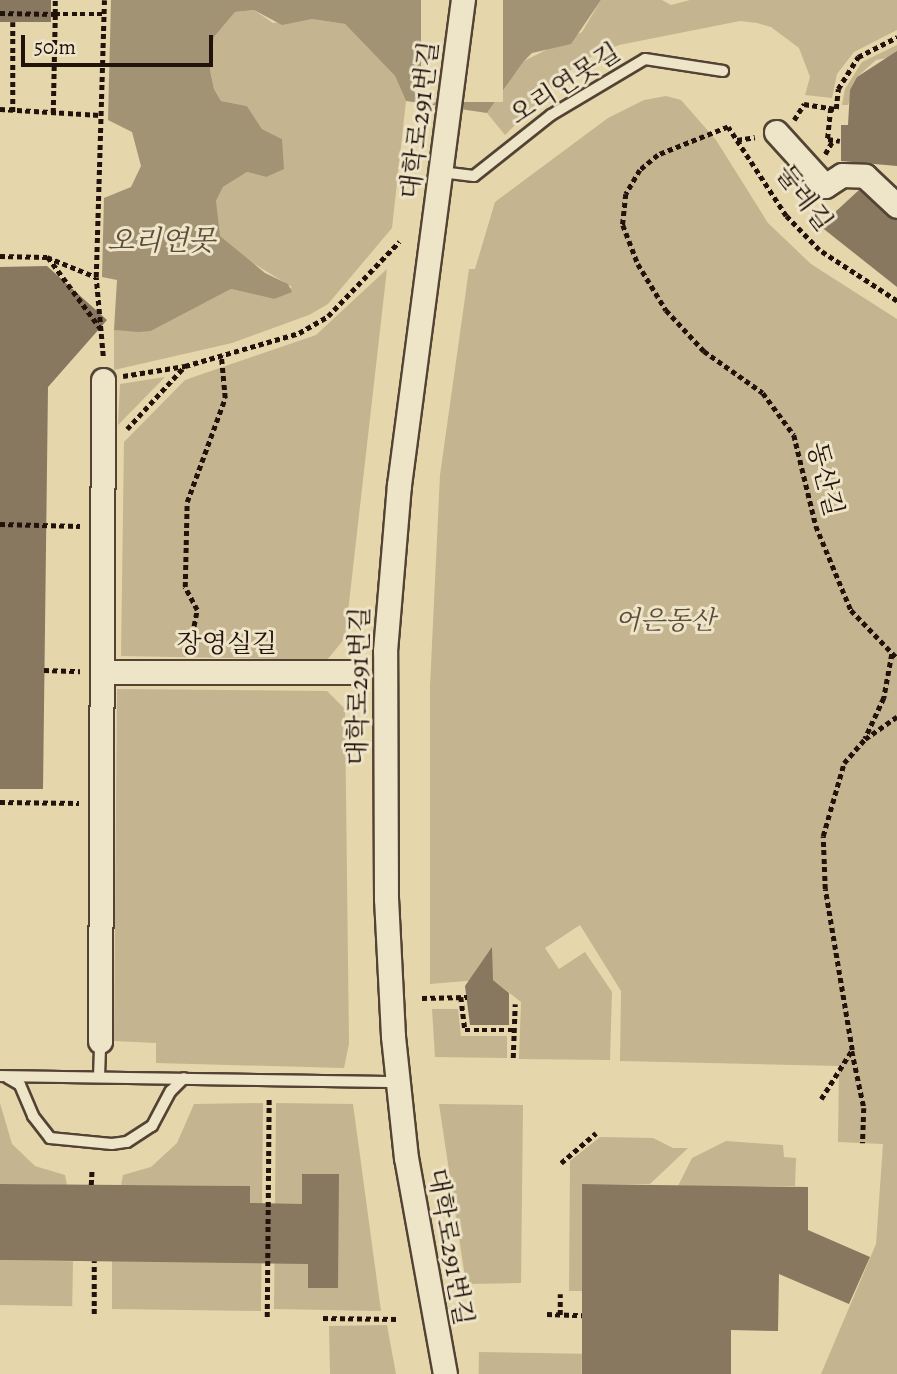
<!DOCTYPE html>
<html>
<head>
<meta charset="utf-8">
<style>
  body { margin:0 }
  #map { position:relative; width:897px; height:1374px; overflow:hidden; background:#e5d6ab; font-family:Alegreya,"Noto Serif KR",serif }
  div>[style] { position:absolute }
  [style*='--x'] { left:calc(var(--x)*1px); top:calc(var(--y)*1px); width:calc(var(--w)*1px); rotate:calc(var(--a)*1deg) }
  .green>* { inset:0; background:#c4b590; transform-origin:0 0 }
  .water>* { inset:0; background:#a29375 }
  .pier>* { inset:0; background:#e5d6ab; transform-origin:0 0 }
  .building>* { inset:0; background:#87785f; transform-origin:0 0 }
  .path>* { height:4.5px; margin-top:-2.25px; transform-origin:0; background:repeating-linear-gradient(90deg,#21120c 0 5px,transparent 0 8.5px) }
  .roads { filter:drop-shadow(2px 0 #524334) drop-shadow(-2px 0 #524334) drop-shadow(0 2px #524334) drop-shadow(0 -2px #524334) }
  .lane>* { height:10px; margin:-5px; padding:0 5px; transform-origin:5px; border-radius:5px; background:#eee4c8 }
  .street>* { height:23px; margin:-11.5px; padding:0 11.5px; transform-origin:11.5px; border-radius:11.5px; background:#eee4c8 }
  span { translate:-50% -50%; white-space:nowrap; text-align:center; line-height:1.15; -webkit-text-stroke:6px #eee4c8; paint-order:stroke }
  .street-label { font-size:26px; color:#21120c }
  .park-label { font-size:26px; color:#5a4b3a; font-style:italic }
  .water-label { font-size:28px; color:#5b4c3b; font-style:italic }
  .scale { position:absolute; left:21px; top:35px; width:192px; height:32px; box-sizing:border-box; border:4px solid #21120c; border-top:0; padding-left:9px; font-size:21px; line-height:24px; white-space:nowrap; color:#21120c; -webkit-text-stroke:5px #eee4c8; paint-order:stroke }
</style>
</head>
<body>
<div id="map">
  <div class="green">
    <i style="clip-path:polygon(601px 0,662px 0,671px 5px,690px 0,897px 0,897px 30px,854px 52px,837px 74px,832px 98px,805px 95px,810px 77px,799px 48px,771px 27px,757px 23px,740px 21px,619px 45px,579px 62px,505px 135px,487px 113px,524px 61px,582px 32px)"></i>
    <i style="clip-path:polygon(254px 10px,273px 23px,312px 19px,345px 24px,395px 76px,406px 101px,392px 228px,328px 304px,309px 315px,232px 343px,114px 370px,114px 330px,151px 331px,231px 289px,274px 299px,292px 287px,235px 252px,220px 236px,216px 218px,216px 201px,223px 187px,247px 172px,266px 177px,282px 139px,262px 129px,247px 106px,221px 101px,214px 89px,210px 70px,214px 37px,235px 12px)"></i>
    <i style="clip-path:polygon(897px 45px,897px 56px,876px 60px,857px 77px,848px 105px,842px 105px,845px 89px,862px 62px)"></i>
    <i style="clip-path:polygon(666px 96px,681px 100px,716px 140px,768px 223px,811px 264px,897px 319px,897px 1374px,821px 1374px,876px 1244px,883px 1144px,838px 1142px,839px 1066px,620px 1061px,621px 991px,580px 925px,545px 948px,559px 969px,585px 952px,612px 992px,610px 1060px,519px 1059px,521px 1002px,493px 980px,481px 963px,475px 972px,478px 980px,430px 984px,430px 686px,440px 475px,469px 269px,475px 269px,495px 202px,608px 118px,644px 100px)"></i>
    <i style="clip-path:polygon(387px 269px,345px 638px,327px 660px,121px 656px,124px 442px,185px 380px,316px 335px)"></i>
    <i style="clip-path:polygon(165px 377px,118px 425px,120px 384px)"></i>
    <i style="clip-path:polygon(117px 689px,327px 691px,345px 709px,349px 1044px,344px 1068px,156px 1063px,156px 1043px,114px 1041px)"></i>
    <i style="clip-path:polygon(432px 1009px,458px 1009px,461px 1036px,507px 1036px,507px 1058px,435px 1057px)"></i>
    <i style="clip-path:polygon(0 1103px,12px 1144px,35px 1166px,65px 1175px,67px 1185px,0 1184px)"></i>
    <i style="clip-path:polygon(263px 1103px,261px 1311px,112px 1309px,112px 1261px,250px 1262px,250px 1186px,121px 1185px,123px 1175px,151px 1167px,177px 1143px,194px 1104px)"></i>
    <i style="clip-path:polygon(276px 1103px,353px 1104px,381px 1311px,274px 1309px)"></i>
    <i style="clip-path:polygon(439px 1104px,523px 1105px,521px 1283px,466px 1284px)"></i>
    <i style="clip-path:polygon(600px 1137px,653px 1138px,673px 1148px,688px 1148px,650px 1184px,582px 1184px,582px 1291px,569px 1291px,570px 1161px)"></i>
    <i style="clip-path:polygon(726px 1141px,783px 1145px,784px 1157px,796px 1158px,795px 1186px,678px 1186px,692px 1158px)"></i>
    <i style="left:0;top:1260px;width:73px;height:45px;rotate:1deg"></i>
    <i style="clip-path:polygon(387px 1325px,396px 1374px,330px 1374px,329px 1326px)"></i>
    <i style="left:479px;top:1352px;width:103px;height:23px;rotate:1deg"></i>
  </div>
  <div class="water">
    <i style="clip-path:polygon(111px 0,601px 0,571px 44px,532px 53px,524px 61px,487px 113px,406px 101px,395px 76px,345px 24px,312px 19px,282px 25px,254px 10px,235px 12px,214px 37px,210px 70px,214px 89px,221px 101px,247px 106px,262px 129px,282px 139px,284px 169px,266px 177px,247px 172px,223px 187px,216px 201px,220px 236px,265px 273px,288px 284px,292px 292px,274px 299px,231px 289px,151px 331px,139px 332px,114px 330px,117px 280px,102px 277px,104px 198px,131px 187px,141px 166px,132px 132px,108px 120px)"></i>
  </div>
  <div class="pier">
    <i style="left:421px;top:0;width:82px;height:102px"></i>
  </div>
  <div class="building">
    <i style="left:0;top:0;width:51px;height:22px"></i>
    <i style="clip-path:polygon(897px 51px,897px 166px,841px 161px,841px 125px,848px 125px,850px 90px,857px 77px)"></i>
    <i style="clip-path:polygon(859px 190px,897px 220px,897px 287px,820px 226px)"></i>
    <i style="clip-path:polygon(47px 266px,107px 320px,48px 387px,43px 789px,0 789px,0 267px)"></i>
    <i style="clip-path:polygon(492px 947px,493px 980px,509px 993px,509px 1025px,470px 1025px,465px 986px)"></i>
    <i style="clip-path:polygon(302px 1174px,339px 1174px,338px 1288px,308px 1288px,308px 1264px,0 1260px,0 1184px,250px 1186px,250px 1203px,302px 1204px)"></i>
    <i style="clip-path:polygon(582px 1184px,808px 1187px,808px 1230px,870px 1257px,849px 1304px,779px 1274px,778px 1331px,731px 1330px,731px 1374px,582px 1374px)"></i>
  </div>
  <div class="path">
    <i style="--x:0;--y:13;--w:55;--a:1"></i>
    <i style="--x:55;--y:14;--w:14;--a:-90"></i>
    <i style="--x:13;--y:22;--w:90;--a:90"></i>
    <i style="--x:831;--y:108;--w:31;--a:96"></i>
    <i style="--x:828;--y:139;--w:12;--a:9"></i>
    <i style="--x:0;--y:109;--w:100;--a:3.4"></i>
    <i style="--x:53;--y:113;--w:99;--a:-88.8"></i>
    <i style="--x:55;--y:14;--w:48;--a:0"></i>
    <i style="--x:794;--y:120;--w:19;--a:-58"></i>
    <i style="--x:804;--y:104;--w:32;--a:9"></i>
    <i style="--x:836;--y:109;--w:20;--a:-84"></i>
    <i style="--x:838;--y:89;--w:38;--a:-58"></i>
    <i style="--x:858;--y:57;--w:44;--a:-27.1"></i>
    <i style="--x:737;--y:140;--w:18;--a:-9"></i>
    <i style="--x:825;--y:154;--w:16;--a:-60"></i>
    <i style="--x:0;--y:256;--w:47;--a:1.2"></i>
    <i style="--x:47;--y:257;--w:53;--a:22.2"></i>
    <i style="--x:48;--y:257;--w:93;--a:53.7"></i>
    <i style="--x:897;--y:301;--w:93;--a:-146.8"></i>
    <i style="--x:819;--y:250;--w:47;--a:-134.1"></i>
    <i style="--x:786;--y:216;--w:106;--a:-123.1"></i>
    <i style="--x:728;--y:127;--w:75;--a:158.2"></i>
    <i style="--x:658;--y:155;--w:23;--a:140"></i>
    <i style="--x:640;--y:170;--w:28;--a:120"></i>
    <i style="--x:626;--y:194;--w:31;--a:96"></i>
    <i style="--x:623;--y:225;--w:42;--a:69"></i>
    <i style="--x:638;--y:264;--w:54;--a:58.7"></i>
    <i style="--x:666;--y:310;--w:56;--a:47.2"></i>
    <i style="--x:704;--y:351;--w:72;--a:35.4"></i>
    <i style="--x:763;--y:393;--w:52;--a:53.6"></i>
    <i style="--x:794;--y:435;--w:94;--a:76.4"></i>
    <i style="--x:816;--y:526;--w:91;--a:67.4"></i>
    <i style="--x:851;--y:610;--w:66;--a:46.2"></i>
    <i style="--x:103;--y:356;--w:79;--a:-95.1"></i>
    <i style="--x:96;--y:277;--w:277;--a:-88.3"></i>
    <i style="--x:123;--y:376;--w:63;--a:-9.2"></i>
    <i style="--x:185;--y:366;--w:119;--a:-16.1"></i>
    <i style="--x:299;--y:333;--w:34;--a:-30"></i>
    <i style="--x:328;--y:316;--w:103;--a:-46.2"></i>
    <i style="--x:127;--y:429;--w:86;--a:-47.4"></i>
    <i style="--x:0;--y:524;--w:80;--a:1.4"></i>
    <i style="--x:189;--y:651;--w:42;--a:-79"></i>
    <i style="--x:197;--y:610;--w:26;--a:-118"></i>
    <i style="--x:185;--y:587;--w:85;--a:-88.7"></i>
    <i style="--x:187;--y:502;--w:111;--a:-69.9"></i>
    <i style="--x:225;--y:398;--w:43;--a:-95.3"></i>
    <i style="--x:892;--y:654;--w:45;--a:100.3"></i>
    <i style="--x:884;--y:698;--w:45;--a:114.9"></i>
    <i style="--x:865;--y:739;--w:39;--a:-35"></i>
    <i style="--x:44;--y:670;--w:36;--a:2"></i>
    <i style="--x:0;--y:802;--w:79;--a:0.7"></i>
    <i style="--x:461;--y:997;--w:33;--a:83"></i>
    <i style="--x:465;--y:1030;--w:49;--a:0"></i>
    <i style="--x:422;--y:998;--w:45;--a:-1.3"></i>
    <i style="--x:852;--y:1051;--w:58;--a:78.1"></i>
    <i style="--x:864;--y:1108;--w:35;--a:92"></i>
    <i style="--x:513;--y:1058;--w:54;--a:-87.9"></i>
    <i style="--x:821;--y:1099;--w:58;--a:-57.7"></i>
    <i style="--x:852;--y:1050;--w:163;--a:-99.5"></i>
    <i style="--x:825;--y:889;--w:53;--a:-92.2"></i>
    <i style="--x:823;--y:836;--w:76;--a:-74"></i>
    <i style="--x:844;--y:763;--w:32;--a:-49"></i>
    <i style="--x:561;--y:1163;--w:46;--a:-40.6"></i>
    <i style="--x:91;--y:1185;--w:17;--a:-87"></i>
    <i style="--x:94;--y:1314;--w:53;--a:-90"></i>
    <i style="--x:547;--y:1314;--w:35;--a:2"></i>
    <i style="--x:560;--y:1315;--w:21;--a:-90"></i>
    <i style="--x:267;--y:1317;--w:219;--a:-89.5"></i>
    <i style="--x:323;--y:1318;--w:75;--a:0.8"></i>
  </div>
  <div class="roads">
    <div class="lane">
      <i style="--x:441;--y:172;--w:33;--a:7"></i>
      <i style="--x:474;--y:176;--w:98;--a:-38.4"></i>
      <i style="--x:551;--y:115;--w:109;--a:-30.8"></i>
      <i style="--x:645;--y:59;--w:79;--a:8.7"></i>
      <i style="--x:0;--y:1076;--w:399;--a:0.9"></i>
      <i style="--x:99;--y:1077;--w:36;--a:-88"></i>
      <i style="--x:8;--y:1078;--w:14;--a:30"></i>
      <i style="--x:20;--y:1085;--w:34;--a:67"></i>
      <i style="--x:33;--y:1116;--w:28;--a:52"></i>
      <i style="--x:50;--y:1138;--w:62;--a:5.5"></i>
      <i style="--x:112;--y:1144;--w:15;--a:-8"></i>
      <i style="--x:127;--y:1142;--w:30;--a:-33"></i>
      <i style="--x:152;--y:1126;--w:40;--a:-62"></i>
      <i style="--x:171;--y:1091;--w:18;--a:-45"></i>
    </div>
    <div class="street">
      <i style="--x:776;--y:132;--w:73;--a:47.8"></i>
      <i style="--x:825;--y:186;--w:20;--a:-33"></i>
      <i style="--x:842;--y:175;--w:23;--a:2"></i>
      <i style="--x:865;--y:176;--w:44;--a:43.2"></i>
      <i style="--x:102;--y:672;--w:251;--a:0"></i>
      <i style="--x:100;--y:1041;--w:661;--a:-89.74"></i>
      <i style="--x:445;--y:1374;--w:219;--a:-100.2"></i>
      <i style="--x:406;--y:1158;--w:123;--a:-96.1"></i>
      <i style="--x:393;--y:1036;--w:137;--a:-92.9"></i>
      <i style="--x:386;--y:899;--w:248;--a:-90.2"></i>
      <i style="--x:385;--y:651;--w:167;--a:-85.2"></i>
      <i style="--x:399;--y:485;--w:489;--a:-82.5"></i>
    </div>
  </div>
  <div class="street-label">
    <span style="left:565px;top:84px;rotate:-33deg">오리연못길</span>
    <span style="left:420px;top:120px;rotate:-83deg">대학로291번길</span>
    <span style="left:804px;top:198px;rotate:53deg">둘레길</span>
    <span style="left:825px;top:479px;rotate:76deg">동산길</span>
    <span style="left:227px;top:644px">장영실길</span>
    <span style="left:359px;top:686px;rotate:-89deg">대학로291번길</span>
    <span style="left:450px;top:1247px;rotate:80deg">대학로291번길</span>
  </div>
  <div class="park-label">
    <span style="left:665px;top:621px">어은동산</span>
  </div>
  <div class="water-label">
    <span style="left:161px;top:241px">오리연못</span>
  </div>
  <div class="scale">50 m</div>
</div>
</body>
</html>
